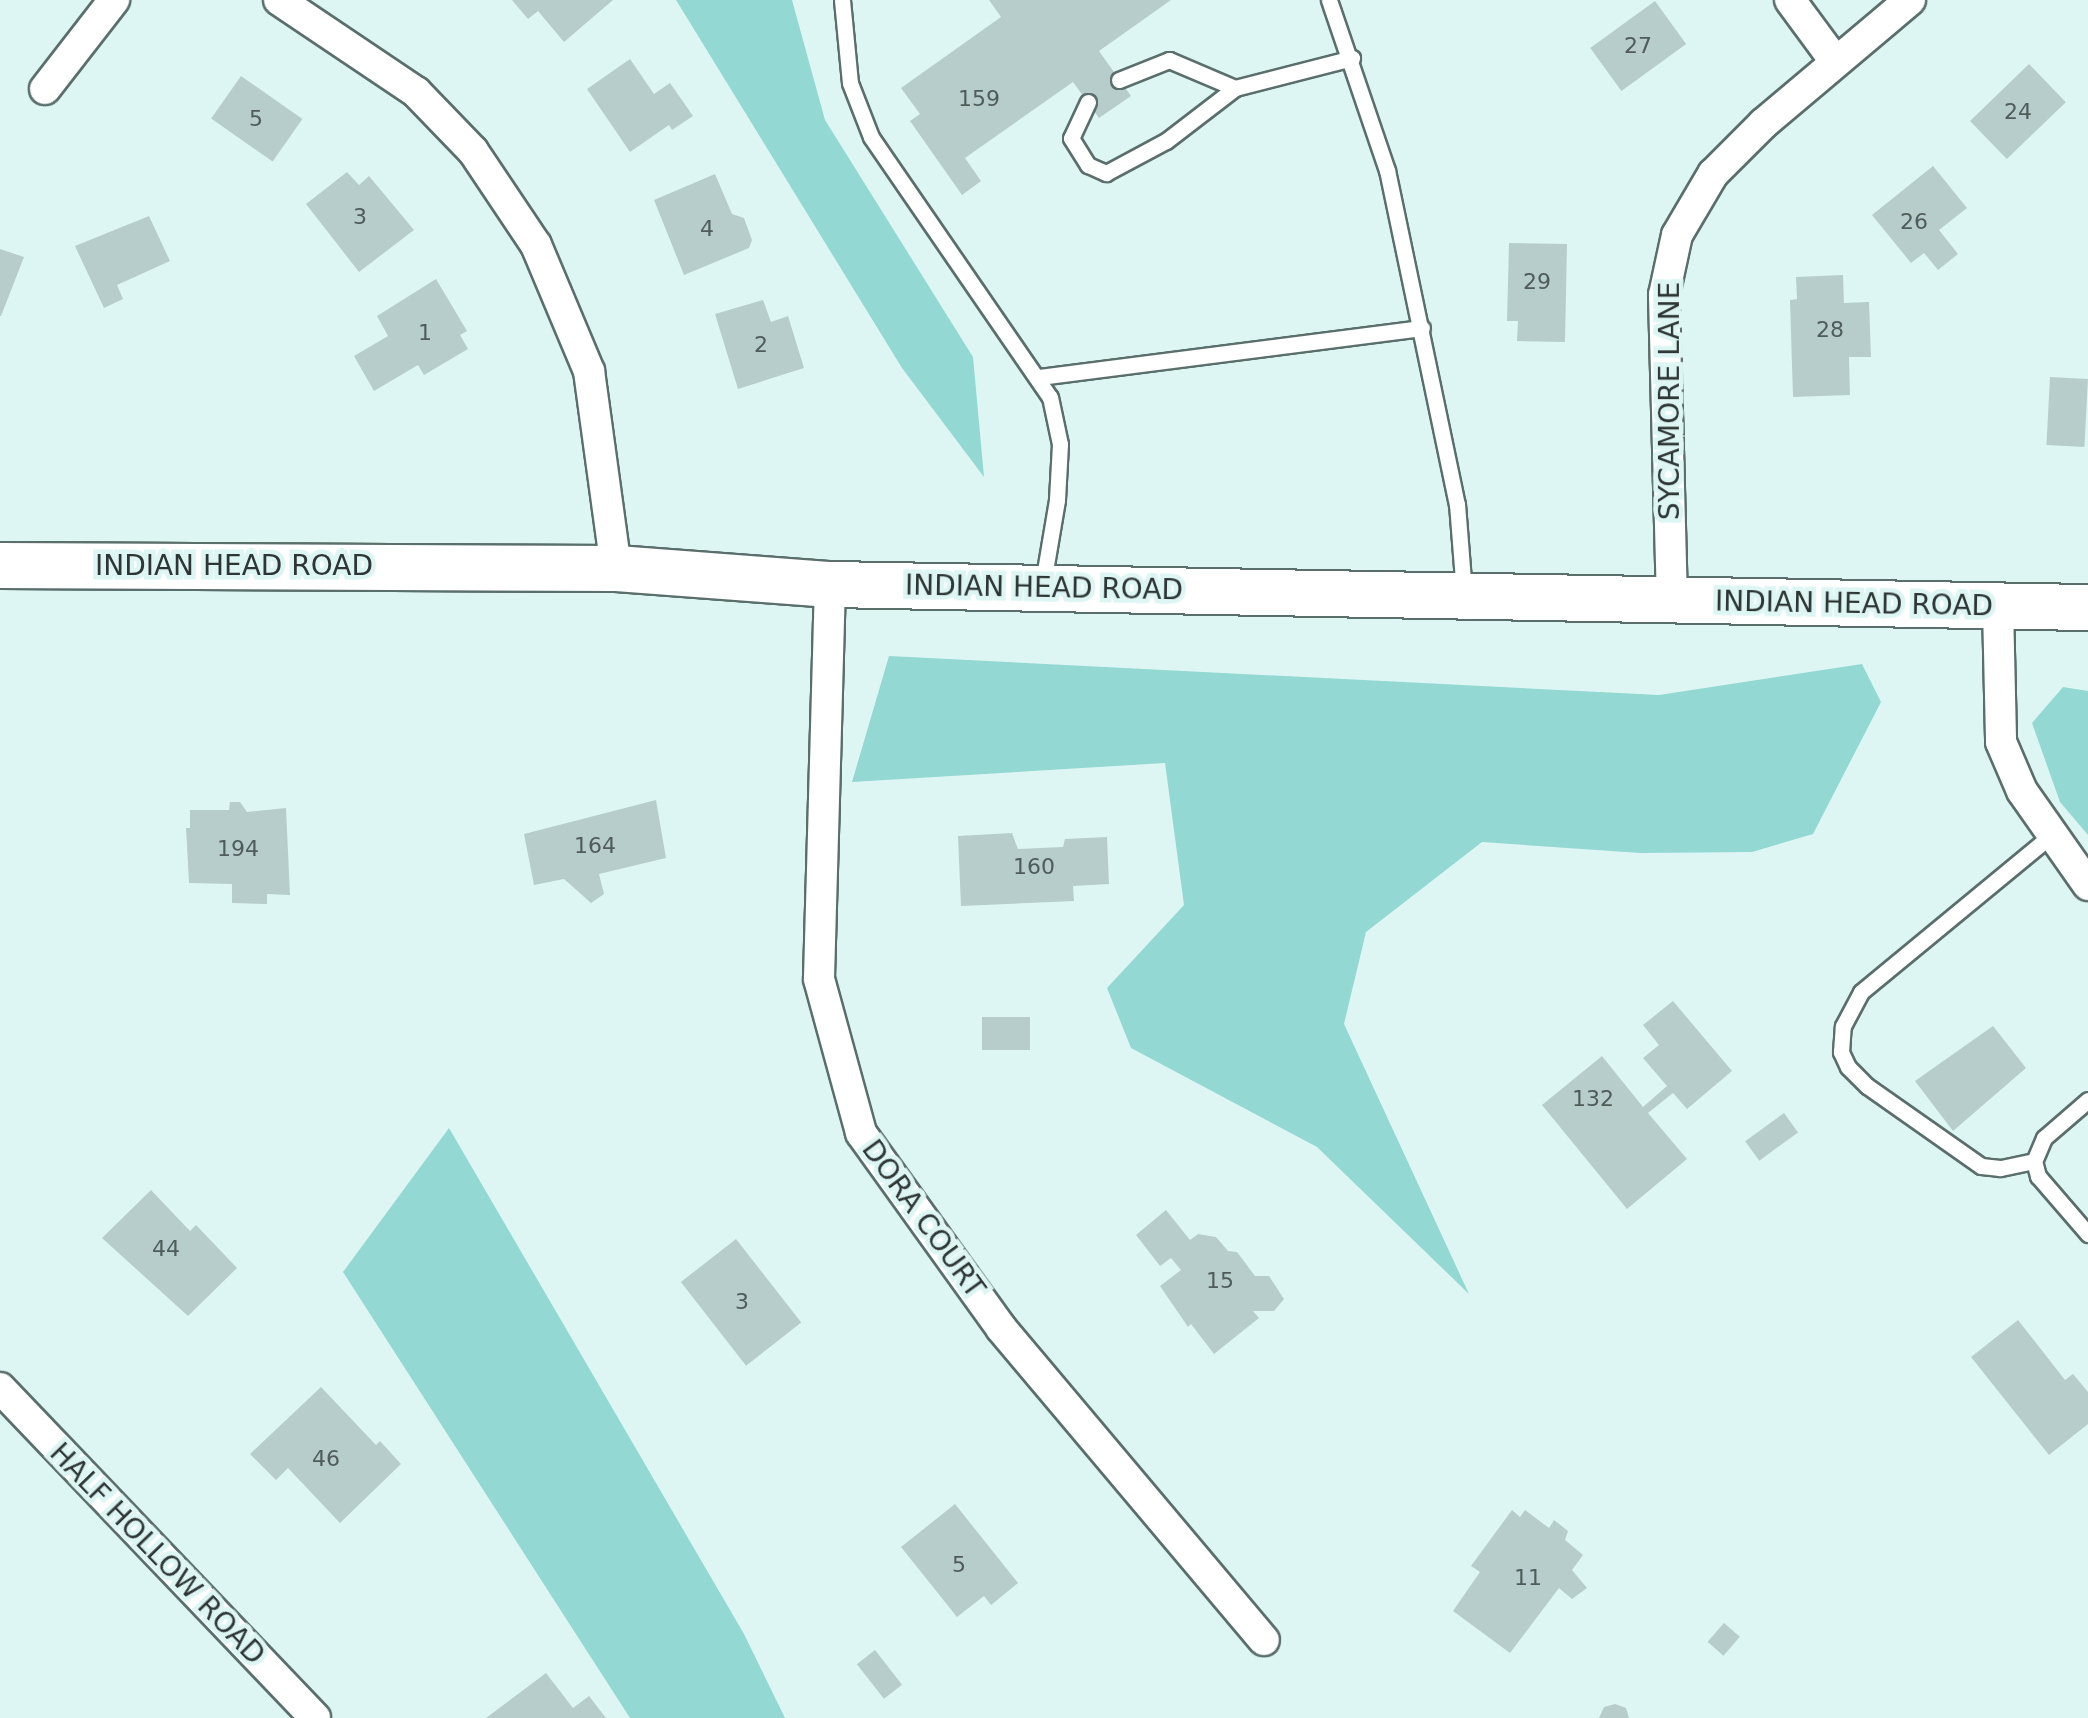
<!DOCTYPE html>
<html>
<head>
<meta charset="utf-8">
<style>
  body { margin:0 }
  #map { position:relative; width:2088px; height:1718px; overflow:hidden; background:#def6f3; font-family:"DejaVu Sans",sans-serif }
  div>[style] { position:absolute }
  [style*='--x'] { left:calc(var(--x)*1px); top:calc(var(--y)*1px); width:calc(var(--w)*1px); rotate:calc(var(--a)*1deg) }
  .green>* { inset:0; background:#93d8d2 }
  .building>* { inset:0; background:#b6cdcb; transform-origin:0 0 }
  .roads { filter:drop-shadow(2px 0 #5a6f6c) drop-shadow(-2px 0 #5a6f6c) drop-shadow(0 2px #5a6f6c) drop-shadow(0 -2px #5a6f6c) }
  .service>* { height:15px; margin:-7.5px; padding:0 7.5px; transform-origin:7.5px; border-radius:7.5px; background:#fff }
  .minor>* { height:30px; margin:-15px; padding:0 15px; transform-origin:15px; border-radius:15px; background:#fff }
  .secondary>* { height:45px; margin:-22.5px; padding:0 22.5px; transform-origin:22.5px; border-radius:22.5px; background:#fff }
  span { translate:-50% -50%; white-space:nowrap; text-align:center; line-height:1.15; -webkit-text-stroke:9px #def6f3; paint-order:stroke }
  .number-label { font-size:22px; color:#4f5c5a }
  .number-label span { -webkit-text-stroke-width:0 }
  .street-label { font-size:28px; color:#2d3635 }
</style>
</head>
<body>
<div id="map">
  <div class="green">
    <i style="clip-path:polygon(676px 0,792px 0,825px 120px,973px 357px,984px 477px,902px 368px)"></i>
    <i style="clip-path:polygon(889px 656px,1659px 695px,1862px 664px,1881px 702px,1813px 834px,1752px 852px,1640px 853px,1482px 842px,1366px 932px,1344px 1024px,1469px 1294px,1317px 1147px,1131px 1048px,1107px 988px,1184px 905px,1165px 763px,852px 782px)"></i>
    <i style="clip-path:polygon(2063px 687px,2088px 691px,2088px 835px,2060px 802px,2032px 723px)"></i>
    <i style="clip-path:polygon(449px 1128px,744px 1634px,785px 1718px,630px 1718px,343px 1272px)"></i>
  </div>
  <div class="building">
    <i style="clip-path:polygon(512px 0,613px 0,564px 42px,538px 11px,528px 19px)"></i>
    <i style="clip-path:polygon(989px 0,1171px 0,1099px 51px,1131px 96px,1099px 118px,1073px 82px,965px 158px,981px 181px,962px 195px,910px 121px,920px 114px,901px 88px,1001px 17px)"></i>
    <i style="left:1655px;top:1px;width:53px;height:80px;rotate:54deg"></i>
    <i style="clip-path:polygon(630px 59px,654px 94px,670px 83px,693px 116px,672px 130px,669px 125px,630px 152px,587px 89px)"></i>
    <i style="left:2029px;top:64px;width:53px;height:82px;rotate:46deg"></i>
    <i style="left:241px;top:76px;width:75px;height:52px;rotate:35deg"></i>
    <i style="clip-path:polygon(1933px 166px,1967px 208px,1939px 230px,1958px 254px,1938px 270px,1924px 253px,1911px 263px,1872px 215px)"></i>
    <i style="clip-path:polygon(347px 172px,359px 185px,369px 176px,414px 230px,359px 272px,306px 204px)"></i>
    <i style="clip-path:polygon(715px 174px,732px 214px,744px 218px,752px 240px,749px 248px,684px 275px,654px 200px)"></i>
    <i style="clip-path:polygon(149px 216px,170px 261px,117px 285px,123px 299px,104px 308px,75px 246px)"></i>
    <i style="clip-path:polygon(1509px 243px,1567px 244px,1565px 342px,1517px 341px,1518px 321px,1507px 321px)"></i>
    <i style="clip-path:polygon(0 249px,24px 257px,1px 316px,0 316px)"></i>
    <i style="clip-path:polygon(1843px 275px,1844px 303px,1869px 302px,1871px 357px,1849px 357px,1850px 395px,1793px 397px,1790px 300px,1797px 299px,1796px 277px)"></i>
    <i style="clip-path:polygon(436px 279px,467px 331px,460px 335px,468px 349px,424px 375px,418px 365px,374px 391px,354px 356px,388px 336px,377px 316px)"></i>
    <i style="clip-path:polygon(763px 300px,771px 322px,788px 316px,804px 368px,738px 389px,715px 314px)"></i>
    <i style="left:2050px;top:377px;width:38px;height:68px;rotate:3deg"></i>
    <i style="clip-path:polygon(656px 800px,666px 858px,599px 874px,604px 894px,591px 903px,564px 879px,534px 885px,524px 834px)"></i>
    <i style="clip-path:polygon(230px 802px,240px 802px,247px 812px,286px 808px,290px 895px,267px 894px,267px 904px,232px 903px,232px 884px,189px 883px,186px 828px,190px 828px,190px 810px,229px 810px)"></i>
    <i style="clip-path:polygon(1012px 833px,1018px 849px,1063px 847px,1065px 839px,1107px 837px,1109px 884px,1073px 886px,1074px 901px,961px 906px,958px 836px)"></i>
    <i style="clip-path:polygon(1673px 1001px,1732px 1071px,1687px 1109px,1673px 1093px,1648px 1113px,1687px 1159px,1627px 1209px,1542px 1105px,1602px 1056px,1643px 1107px,1667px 1086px,1643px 1058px,1659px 1045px,1643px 1025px)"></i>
    <i style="left:982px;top:1017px;width:48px;height:33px"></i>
    <i style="clip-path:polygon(1993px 1026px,2026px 1068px,1953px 1131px,1915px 1081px)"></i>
    <i style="left:1784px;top:1113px;width:24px;height:48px;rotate:54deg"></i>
    <i style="clip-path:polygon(151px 1190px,190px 1231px,196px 1225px,237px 1268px,188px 1316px,102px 1238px)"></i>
    <i style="clip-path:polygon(1166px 1210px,1190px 1240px,1198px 1234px,1216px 1237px,1228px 1251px,1237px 1252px,1255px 1276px,1269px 1276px,1284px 1299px,1274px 1311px,1253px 1311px,1259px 1318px,1214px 1354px,1191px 1324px,1188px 1327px,1160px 1286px,1181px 1270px,1171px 1258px,1160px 1266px,1136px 1235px)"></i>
    <i style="left:736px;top:1239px;width:106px;height:70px;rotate:52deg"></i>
    <i style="clip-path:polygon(2018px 1320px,2065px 1380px,2073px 1374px,2088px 1392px,2088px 1424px,2049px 1455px,1971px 1357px)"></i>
    <i style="clip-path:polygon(321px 1387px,376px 1445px,380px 1441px,401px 1464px,340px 1523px,288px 1468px,276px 1480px,250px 1454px)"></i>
    <i style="clip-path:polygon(955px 1504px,1018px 1583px,991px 1605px,984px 1596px,957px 1617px,901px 1547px)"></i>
    <i style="clip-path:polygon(1512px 1510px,1520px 1517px,1525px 1510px,1549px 1528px,1554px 1520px,1568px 1531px,1565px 1540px,1583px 1555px,1572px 1570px,1587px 1588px,1572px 1599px,1559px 1588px,1510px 1653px,1453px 1611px,1480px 1572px,1471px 1566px)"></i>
    <i style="left:1724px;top:1623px;width:21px;height:25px;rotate:41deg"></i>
    <i style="left:875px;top:1650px;width:44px;height:23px;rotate:52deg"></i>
    <i style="clip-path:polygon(546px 1673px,573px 1708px,589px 1696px,606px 1718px,486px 1718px)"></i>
    <i style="clip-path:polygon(1615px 1704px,1626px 1708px,1629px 1718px,1599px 1718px,1604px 1707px)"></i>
  </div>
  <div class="roads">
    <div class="service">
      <i style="--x:842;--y:0;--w:83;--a:84.5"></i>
      <i style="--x:850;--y:83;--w:58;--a:68.7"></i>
      <i style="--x:871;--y:137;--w:316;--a:55.5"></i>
      <i style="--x:1050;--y:397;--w:48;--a:78"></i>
      <i style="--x:1060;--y:444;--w:56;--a:93.1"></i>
      <i style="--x:1057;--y:500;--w:84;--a:99.6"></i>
      <i style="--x:1329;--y:0;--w:180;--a:71.2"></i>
      <i style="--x:1387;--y:170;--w:341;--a:78.2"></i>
      <i style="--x:1457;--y:504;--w:89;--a:85.5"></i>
      <i style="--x:1119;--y:80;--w:54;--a:-21.8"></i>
      <i style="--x:1169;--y:60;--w:72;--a:23"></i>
      <i style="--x:1235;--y:88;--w:121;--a:-14.4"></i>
      <i style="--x:1088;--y:102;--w:40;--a:115"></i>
      <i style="--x:1071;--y:138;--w:32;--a:58"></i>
      <i style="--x:1088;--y:165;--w:20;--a:24"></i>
      <i style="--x:1106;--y:173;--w:68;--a:-28.1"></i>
      <i style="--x:1166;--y:141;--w:87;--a:-37.5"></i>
      <i style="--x:1039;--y:377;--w:386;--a:-7.3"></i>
      <i style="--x:2088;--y:1100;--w:58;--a:139.2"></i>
      <i style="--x:2044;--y:1138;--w:25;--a:113"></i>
      <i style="--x:2034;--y:1161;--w:16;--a:75"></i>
      <i style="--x:2038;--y:1176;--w:77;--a:49.2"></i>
      <i style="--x:2034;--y:1161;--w:35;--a:168"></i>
      <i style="--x:2000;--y:1168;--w:19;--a:-174"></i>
      <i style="--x:1981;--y:1166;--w:139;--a:-144.9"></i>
      <i style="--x:1867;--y:1086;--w:27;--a:-135"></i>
      <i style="--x:1848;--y:1067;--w:17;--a:-115"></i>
      <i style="--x:1841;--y:1052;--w:26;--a:-86"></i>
      <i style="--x:1843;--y:1026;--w:38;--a:-62"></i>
      <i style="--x:1861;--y:992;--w:245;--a:-39.5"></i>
    </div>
    <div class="minor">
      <i style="--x:279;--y:0;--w:165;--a:33.9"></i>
      <i style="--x:416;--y:92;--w:82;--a:46"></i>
      <i style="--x:473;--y:151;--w:113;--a:56.2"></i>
      <i style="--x:536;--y:245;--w:137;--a:67.2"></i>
      <i style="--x:589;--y:371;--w:199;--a:82.2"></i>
      <i style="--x:1790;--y:0;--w:76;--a:53.6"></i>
      <i style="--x:45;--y:89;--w:113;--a:-52.2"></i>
      <i style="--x:830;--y:584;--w:395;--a:91.6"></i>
      <i style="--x:819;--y:979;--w:160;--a:74.7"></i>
      <i style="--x:861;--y:1133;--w:240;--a:54.3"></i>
      <i style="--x:1001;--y:1328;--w:408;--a:49.9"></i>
      <i style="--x:1672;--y:602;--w:307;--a:-91.5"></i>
      <i style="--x:1664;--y:295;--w:61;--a:-77.8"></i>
      <i style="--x:1677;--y:235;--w:71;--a:-59.5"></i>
      <i style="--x:1713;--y:174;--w:72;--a:-45"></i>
      <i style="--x:1764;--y:123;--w:191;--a:-40.1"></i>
      <i style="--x:1998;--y:607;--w:135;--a:88.7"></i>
      <i style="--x:2001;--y:742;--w:53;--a:66.8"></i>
      <i style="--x:2022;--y:791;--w:115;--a:54.9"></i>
      <i style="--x:0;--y:1388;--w:456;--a:46.3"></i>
    </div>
    <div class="secondary">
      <i style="--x:0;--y:565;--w:616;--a:0.28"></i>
      <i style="--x:616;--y:568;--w:215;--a:4.3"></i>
      <i style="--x:830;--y:584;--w:1258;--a:1.05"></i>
    </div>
  </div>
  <div class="number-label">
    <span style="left:1638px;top:46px">27</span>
    <span style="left:979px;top:99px">159</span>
    <span style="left:2018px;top:112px">24</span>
    <span style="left:256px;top:119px">5</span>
    <span style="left:360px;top:217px">3</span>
    <span style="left:1914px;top:222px">26</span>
    <span style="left:707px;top:229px">4</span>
    <span style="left:1537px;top:282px">29</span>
    <span style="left:1830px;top:330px">28</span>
    <span style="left:425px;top:333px">1</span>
    <span style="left:761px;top:345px">2</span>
    <span style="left:595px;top:846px">164</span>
    <span style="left:238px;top:849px">194</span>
    <span style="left:1034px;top:867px">160</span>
    <span style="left:1593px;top:1099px">132</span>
    <span style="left:166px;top:1249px">44</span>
    <span style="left:1220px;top:1281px">15</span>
    <span style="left:742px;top:1302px">3</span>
    <span style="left:326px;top:1459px">46</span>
    <span style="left:959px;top:1565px">5</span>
    <span style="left:1528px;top:1578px">11</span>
  </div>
  <div class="street-label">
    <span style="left:1670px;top:401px;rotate:-90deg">SYCAMORE LANE</span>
    <span style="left:234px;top:566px">INDIAN HEAD ROAD</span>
    <span style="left:1044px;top:588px;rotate:1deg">INDIAN HEAD ROAD</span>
    <span style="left:1854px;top:604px;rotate:1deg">INDIAN HEAD ROAD</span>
    <span style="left:923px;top:1219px;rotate:54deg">DORA COURT</span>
    <span style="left:157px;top:1554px;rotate:46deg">HALF HOLLOW ROAD</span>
  </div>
</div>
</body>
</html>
